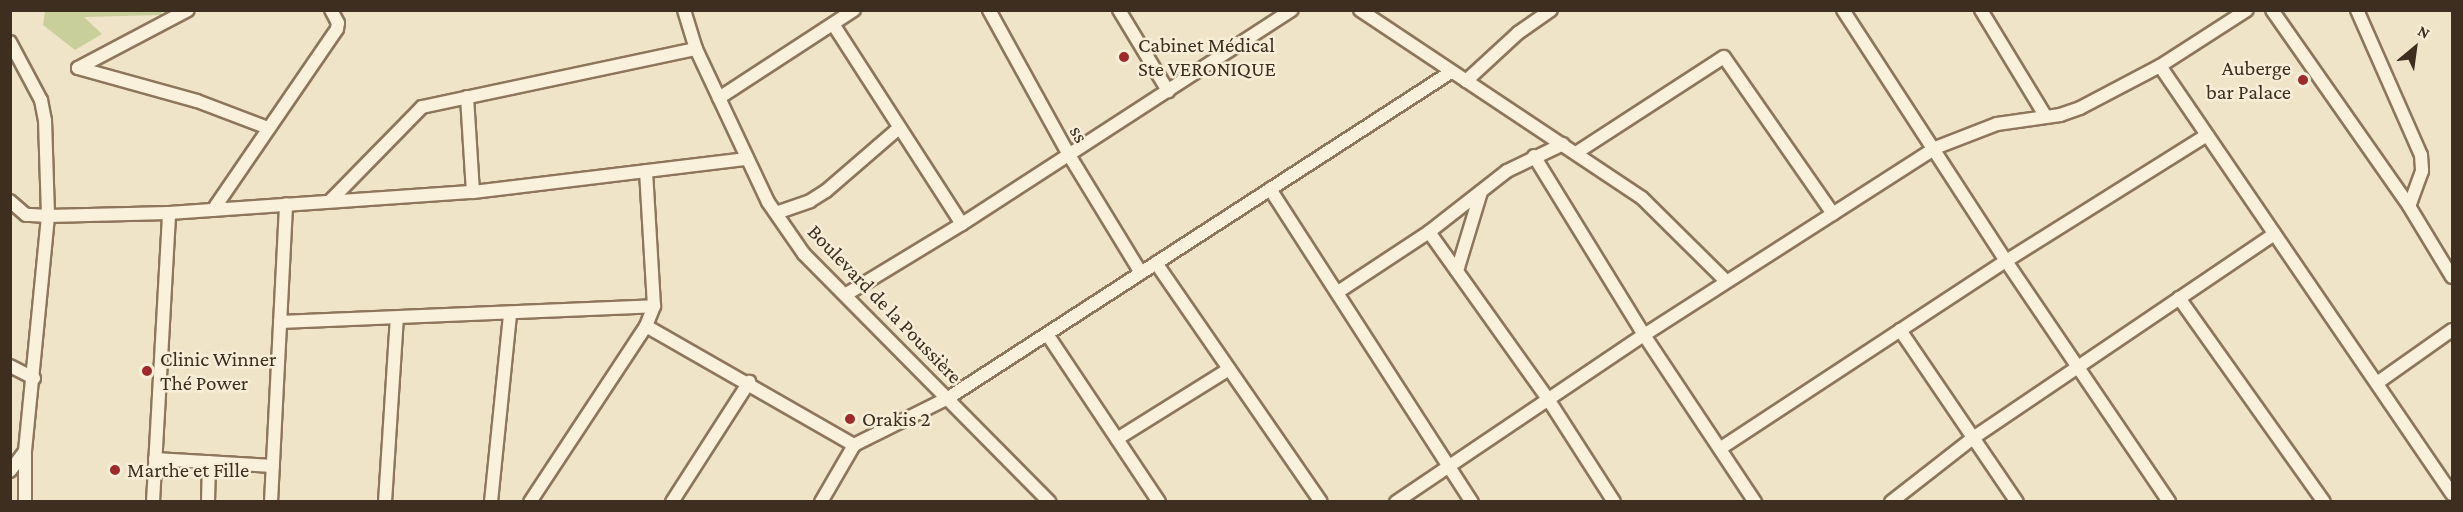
<!DOCTYPE html>
<html>
<head>
<meta charset="utf-8">
<style>
  body { margin:0 }
  #map { position:relative; width:2463px; height:512px; overflow:hidden; background:#f0e4c8; font-family:"Crimson Pro",serif }
  div>[style] { position:absolute }
  [style*='--x'] { left:calc(var(--x)*1px); top:calc(var(--y)*1px); width:calc(var(--w)*1px); rotate:calc(var(--a)*1deg) }
  .green>* { inset:0; background:#c9cf9b }
  .roads { filter:drop-shadow(2px 0 #8d765c) drop-shadow(-2px 0 #8d765c) drop-shadow(0 2px #8d765c) drop-shadow(0 -2px #8d765c) }
  .minor>* { height:12px; margin:-6px; padding:0 6px; transform-origin:6px; border-radius:6px; background:#faf1dc }
  .dots>* { width:16px; height:16px; translate:-50% -50%; box-sizing:border-box; border:3px solid #f7eed8; border-radius:50% }
  span { translate:-50% -50%; white-space:nowrap; text-align:center; line-height:1.15; -webkit-text-stroke:5px #f7eed8; paint-order:stroke }
  .poi-label { font-size:21px; color:#3d2e20 }
  .left { translate:0 -50%; text-align:left }
  .right { translate:-100% -50%; text-align:right }
  .street-label { font-size:21px; color:#3d2e20 }
  .frame { position:absolute; inset:0; border:12px solid #3d2e20; pointer-events:none }
  .north { position:absolute; left:2385px; top:18px; width:60px; height:60px; -webkit-text-stroke:4px #f7eed8; paint-order:stroke; rotate:29deg; font-size:16px; font-weight:700; line-height:24px; text-align:center; color:#3d2e20 }
  .north::after { content:''; display:block; margin:auto; width:21px; height:27px; background:#3d2e20; clip-path:polygon(50% 0,100% 100%,50% 72%,0 100%) }
</style>
</head>
<body>
<div id="map">
  <div class="green">
    <i style="clip-path:polygon(45px 11px,45px 10px,162px 11px,161px 15px,84px 17px,102px 34px,75px 50px,43px 25px)"></i>
  </div>
  <div class="roads">
    <div class="minor">
      <i style="--x:684;--y:10;--w:41;--a:72.9"></i>
      <i style="--x:696;--y:49;--w:169;--a:64.8"></i>
      <i style="--x:768;--y:202;--w:63;--a:55.3"></i>
      <i style="--x:804;--y:254;--w:349;--a:45.3"></i>
      <i style="--x:989;--y:10;--w:166;--a:61.1"></i>
      <i style="--x:1069;--y:155;--w:138;--a:58.6"></i>
      <i style="--x:1119;--y:10;--w:95;--a:58.8"></i>
      <i style="--x:1360;--y:10;--w:339;--a:33.7"></i>
      <i style="--x:1642;--y:198;--w:118;--a:44.7"></i>
      <i style="--x:1843;--y:10;--w:299;--a:57"></i>
      <i style="--x:2006;--y:261;--w:291;--a:55.9"></i>
      <i style="--x:1981;--y:10;--w:125;--a:58.7"></i>
      <i style="--x:2272;--y:10;--w:239;--a:55"></i>
      <i style="--x:2409;--y:206;--w:83;--a:58.8"></i>
      <i style="--x:2357;--y:10;--w:158;--a:66.2"></i>
      <i style="--x:2421;--y:155;--w:16;--a:86"></i>
      <i style="--x:2422;--y:171;--w:37;--a:110"></i>
      <i style="--x:833;--y:24;--w:238;--a:57.2"></i>
      <i style="--x:10;--y:42;--w:66;--a:61.9"></i>
      <i style="--x:41;--y:100;--w:20;--a:79"></i>
      <i style="--x:45;--y:120;--w:96;--a:88.2"></i>
      <i style="--x:48;--y:216;--w:22;--a:-177"></i>
      <i style="--x:26;--y:215;--w:21;--a:-139"></i>
      <i style="--x:2160;--y:66;--w:518;--a:55.7"></i>
      <i style="--x:78;--y:68;--w:123;--a:15.5"></i>
      <i style="--x:197;--y:101;--w:76;--a:20.8"></i>
      <i style="--x:78;--y:68;--w:124;--a:-27.8"></i>
      <i style="--x:1466;--y:81;--w:71;--a:-42.7"></i>
      <i style="--x:1518;--y:33;--w:40;--a:-34.9"></i>
      <i style="--x:467;--y:97;--w:95;--a:86.4"></i>
      <i style="--x:719;--y:98;--w:161;--a:-33.1"></i>
      <i style="--x:1576;--y:153;--w:176;--a:-33"></i>
      <i style="--x:1724;--y:57;--w:191;--a:55.2"></i>
      <i style="--x:1534;--y:156;--w:210;--a:58.4"></i>
      <i style="--x:1644;--y:335;--w:201;--a:56.4"></i>
      <i style="--x:1270;--y:189;--w:373;--a:57.2"></i>
      <i style="--x:331;--y:200;--w:130;--a:-45.6"></i>
      <i style="--x:422;--y:107;--w:280;--a:-12"></i>
      <i style="--x:213;--y:210;--w:219;--a:-55.6"></i>
      <i style="--x:337;--y:29;--w:6;--a:-81"></i>
      <i style="--x:338;--y:23;--w:15;--a:-118"></i>
      <i style="--x:776;--y:213;--w:36;--a:-19"></i>
      <i style="--x:810;--y:201;--w:19;--a:-32"></i>
      <i style="--x:826;--y:191;--w:96;--a:-40.8"></i>
      <i style="--x:1429;--y:232;--w:205;--a:54.5"></i>
      <i style="--x:1548;--y:399;--w:122;--a:57.3"></i>
      <i style="--x:1156;--y:263;--w:290;--a:55.4"></i>
      <i style="--x:1457;--y:271;--w:83;--a:-73.1"></i>
      <i style="--x:1338;--y:292;--w:109;--a:-33.4"></i>
      <i style="--x:1429;--y:232;--w:99;--a:-38"></i>
      <i style="--x:1507;--y:171;--w:62;--a:-25.7"></i>
      <i style="--x:845;--y:295;--w:137;--a:-31.3"></i>
      <i style="--x:962;--y:224;--w:393;--a:-33"></i>
      <i style="--x:2179;--y:298;--w:250;--a:54.6"></i>
      <i style="--x:280;--y:322;--w:374;--a:-2.4"></i>
      <i style="--x:646;--y:326;--w:240;--a:29.8"></i>
      <i style="--x:1900;--y:330;--w:208;--a:55.8"></i>
      <i style="--x:1047;--y:334;--w:202;--a:56.3"></i>
      <i style="--x:10;--y:366;--w:27;--a:27"></i>
      <i style="--x:2377;--y:383;--w:92;--a:-35.2"></i>
      <i style="--x:1117;--y:439;--w:132;--a:-32"></i>
      <i style="--x:1721;--y:448;--w:341;--a:-33.3"></i>
      <i style="--x:2006;--y:261;--w:237;--a:-32.1"></i>
      <i style="--x:155;--y:459;--w:118;--a:3.4"></i>
      <i style="--x:10;--y:471;--w:25;--a:-53"></i>
      <i style="--x:25;--y:502;--w:51;--a:-90"></i>
      <i style="--x:25;--y:451;--w:236;--a:-84.4"></i>
      <i style="--x:48;--y:216;--w:121;--a:-1.4"></i>
      <i style="--x:169;--y:213;--w:305;--a:-4"></i>
      <i style="--x:473;--y:192;--w:276;--a:-6.9"></i>
      <i style="--x:153;--y:502;--w:289;--a:-86.8"></i>
      <i style="--x:208;--y:502;--w:40;--a:-88.6"></i>
      <i style="--x:271;--y:502;--w:298;--a:-87.1"></i>
      <i style="--x:385;--y:502;--w:184;--a:-86.3"></i>
      <i style="--x:491;--y:502;--w:188;--a:-84.2"></i>
      <i style="--x:530;--y:502;--w:211;--a:-56.6"></i>
      <i style="--x:646;--y:326;--w:22;--a:-68"></i>
      <i style="--x:654;--y:306;--w:135;--a:-93.4"></i>
      <i style="--x:672;--y:502;--w:143;--a:-57.3"></i>
      <i style="--x:821;--y:502;--w:66;--a:-59.9"></i>
      <i style="--x:854;--y:445;--w:105;--a:-26.6"></i>
      <i style="--x:948;--y:398;--w:599;--a:-32.95"></i>
      <i style="--x:1396;--y:502;--w:299;--a:-34"></i>
      <i style="--x:1644;--y:335;--w:346;--a:-32.7"></i>
      <i style="--x:1935;--y:148;--w:66;--a:-21.2"></i>
      <i style="--x:1997;--y:124;--w:64;--a:-8.1"></i>
      <i style="--x:2060;--y:115;--w:21;--a:-19"></i>
      <i style="--x:2080;--y:108;--w:90;--a:-27.7"></i>
      <i style="--x:2160;--y:66;--w:103;--a:-32.8"></i>
      <i style="--x:1891;--y:502;--w:104;--a:-38"></i>
      <i style="--x:1973;--y:438;--w:364;--a:-34.1"></i>
    </div>
  </div>
  <div class="dots">
    <i style="left:1124px;top:57px;background:#9e2a2b"></i>
    <i style="left:2303px;top:80px;background:#9e2a2b"></i>
    <i style="left:147px;top:371px;background:#9e2a2b"></i>
    <i style="left:850px;top:419px;background:#9e2a2b"></i>
    <i style="left:115px;top:470px;background:#9e2a2b"></i>
  </div>
  <div class="poi-label">
    <span class="left" style="left:1138px;top:57px">Cabinet Médical<br>Ste VERONIQUE</span>
    <span class="right" style="left:2291px;top:80px">Auberge<br>bar Palace</span>
    <span class="left" style="left:160px;top:371px">Clinic Winner<br>Thé Power</span>
    <span class="left" style="left:862px;top:419px">Orakis 2</span>
    <span class="left" style="left:127px;top:470px">Marthe et Fille</span>
  </div>
  <div class="street-label">
    <span style="left:1079px;top:134px;rotate:61deg">ss</span>
    <span style="left:885px;top:304px;rotate:46deg">Boulevard de la Poussière</span>
  </div>
  <div class="frame"></div>
  <div class="north">N</div>
</div>
</body>
</html>
